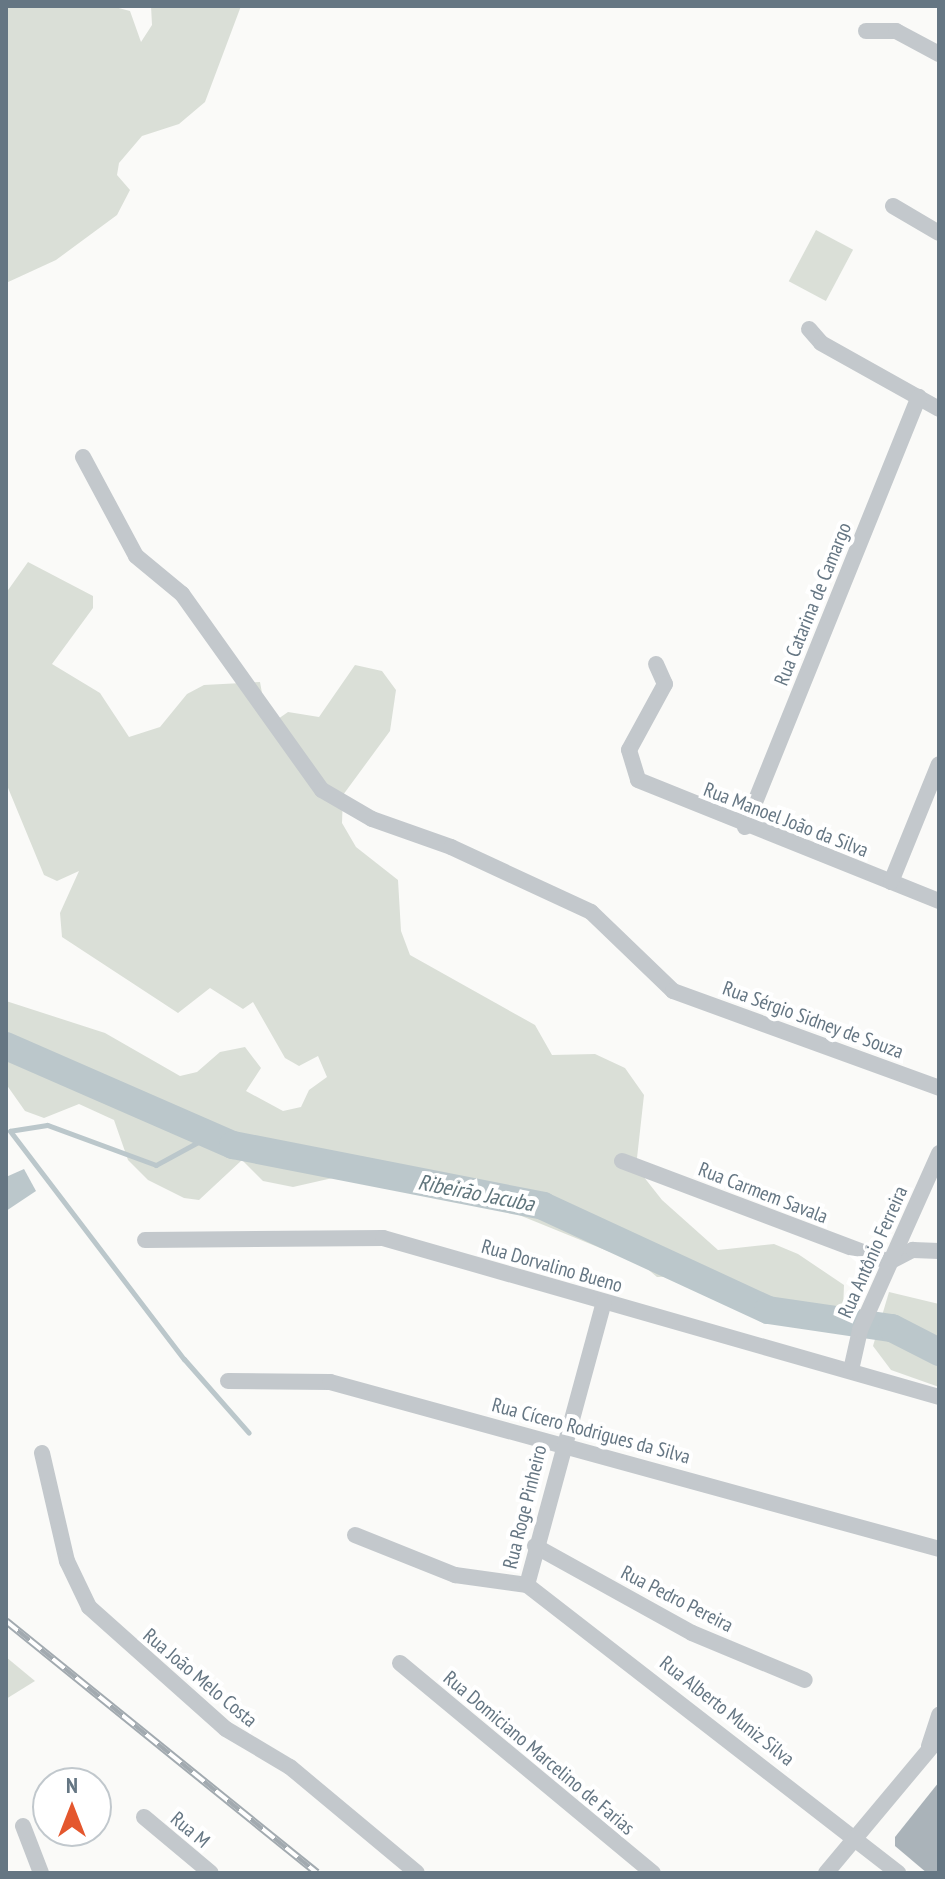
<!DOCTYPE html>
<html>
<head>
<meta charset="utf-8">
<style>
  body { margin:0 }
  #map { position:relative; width:945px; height:1879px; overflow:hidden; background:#fafaf8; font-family:"PT Sans Narrow",sans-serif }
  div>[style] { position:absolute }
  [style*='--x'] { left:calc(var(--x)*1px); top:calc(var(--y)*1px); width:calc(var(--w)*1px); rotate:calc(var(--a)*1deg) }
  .green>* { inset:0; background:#dadfd7; transform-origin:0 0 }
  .water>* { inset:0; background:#bbc7cb }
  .stream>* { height:5px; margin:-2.5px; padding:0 2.5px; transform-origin:2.5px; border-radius:2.5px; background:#bbc7cb }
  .river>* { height:28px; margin:-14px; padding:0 14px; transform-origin:14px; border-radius:14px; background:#bbc7cb }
  .building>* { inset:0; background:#aab3b9 }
  .minor>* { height:16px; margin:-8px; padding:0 8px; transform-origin:8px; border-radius:8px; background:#c3c8cc }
  .rail>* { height:8px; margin-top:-4px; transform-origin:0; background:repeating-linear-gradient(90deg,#fff 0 15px,#a2aab0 0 30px); box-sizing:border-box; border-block:2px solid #a2aab0 }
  span { translate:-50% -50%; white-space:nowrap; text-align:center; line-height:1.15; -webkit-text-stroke:8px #fff; paint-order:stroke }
  .street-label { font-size:20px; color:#657683 }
  .water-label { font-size:22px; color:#60757c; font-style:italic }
  .frame { position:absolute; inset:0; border:8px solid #657683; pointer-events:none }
  .north { position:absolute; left:32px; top:1767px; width:80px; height:80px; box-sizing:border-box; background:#fff; border:2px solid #c1c8cd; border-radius:50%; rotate:0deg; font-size:22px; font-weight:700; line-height:32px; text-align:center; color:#657683 }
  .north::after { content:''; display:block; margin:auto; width:28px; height:36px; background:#e4572e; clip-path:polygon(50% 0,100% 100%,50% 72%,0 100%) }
</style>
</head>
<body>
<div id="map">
  <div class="green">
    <i style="clip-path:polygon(6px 6px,111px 6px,130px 11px,141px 42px,152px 25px,151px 6px,241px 6px,205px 102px,179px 124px,142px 136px,119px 163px,117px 175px,130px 190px,117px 215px,56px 260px,6px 283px)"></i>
    <i style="left:816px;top:230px;width:42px;height:58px;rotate:28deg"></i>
    <i style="clip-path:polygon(28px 562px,93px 596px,93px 608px,52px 664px,100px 693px,129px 737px,160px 727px,187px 694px,204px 685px,260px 682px,268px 726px,288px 712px,319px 717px,355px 665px,382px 671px,396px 690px,390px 731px,343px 795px,342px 823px,356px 847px,398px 880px,401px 931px,410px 955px,535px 1025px,552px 1055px,595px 1054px,625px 1068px,644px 1095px,636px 1167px,662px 1200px,718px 1250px,774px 1244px,798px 1254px,844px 1285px,843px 1311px,817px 1314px,710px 1276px,657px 1277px,620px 1246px,610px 1252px,453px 1188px,407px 1178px,337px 1177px,293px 1187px,263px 1181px,242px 1160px,199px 1200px,184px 1198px,148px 1180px,128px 1160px,114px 1120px,79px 1104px,44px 1118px,25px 1111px,6px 1084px,6px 1001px,105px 1033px,180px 1076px,197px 1072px,220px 1052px,245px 1047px,261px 1068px,246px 1091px,283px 1111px,301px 1107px,309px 1090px,327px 1077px,318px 1056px,299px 1066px,285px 1058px,253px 1002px,243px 1009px,210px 988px,178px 1013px,62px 937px,60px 913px,79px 871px,57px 881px,44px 875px,6px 783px,6px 593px)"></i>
    <i style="clip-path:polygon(889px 1292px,939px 1304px,939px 1387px,891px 1370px,873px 1346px)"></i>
    <i style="clip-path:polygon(6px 1657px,35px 1681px,6px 1699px)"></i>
  </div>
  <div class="water">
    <i style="clip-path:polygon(24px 1169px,36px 1191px,6px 1211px,6px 1177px)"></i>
  </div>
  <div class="stream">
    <i style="--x:211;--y:1135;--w:63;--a:151.4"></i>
    <i style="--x:156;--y:1165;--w:116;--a:-159.8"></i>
    <i style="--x:47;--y:1125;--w:37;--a:171"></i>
    <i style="--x:10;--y:1131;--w:287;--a:52.7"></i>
    <i style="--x:184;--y:1359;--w:98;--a:48.7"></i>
  </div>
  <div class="river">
    <i style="--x:6;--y:1046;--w:248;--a:23.6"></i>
    <i style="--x:233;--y:1145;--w:316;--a:11.1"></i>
    <i style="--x:543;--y:1206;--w:248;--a:24.8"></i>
    <i style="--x:768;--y:1310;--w:125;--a:8.3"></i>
    <i style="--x:892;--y:1328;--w:53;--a:27.1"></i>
  </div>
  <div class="building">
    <i style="clip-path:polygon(939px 1782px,939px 1873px,927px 1873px,895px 1846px,895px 1837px)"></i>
  </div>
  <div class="minor">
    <i style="--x:866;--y:31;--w:30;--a:0"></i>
    <i style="--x:896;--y:31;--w:49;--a:28.1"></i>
    <i style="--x:893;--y:206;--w:53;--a:30.4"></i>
    <i style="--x:809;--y:329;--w:18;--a:49"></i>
    <i style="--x:821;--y:343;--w:135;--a:29.2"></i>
    <i style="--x:83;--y:457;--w:112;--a:61.8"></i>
    <i style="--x:136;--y:556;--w:60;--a:39.6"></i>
    <i style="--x:182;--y:594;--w:241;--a:54.5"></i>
    <i style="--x:322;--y:790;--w:58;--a:30.1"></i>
    <i style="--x:372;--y:819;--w:84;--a:19.5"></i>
    <i style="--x:451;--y:847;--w:154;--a:24.9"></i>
    <i style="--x:591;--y:912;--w:114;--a:43.9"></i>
    <i style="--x:673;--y:991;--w:283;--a:20"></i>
    <i style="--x:656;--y:664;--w:22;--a:66"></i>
    <i style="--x:665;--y:684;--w:75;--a:118.6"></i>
    <i style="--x:629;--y:750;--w:31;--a:73"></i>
    <i style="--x:638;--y:780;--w:324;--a:21.9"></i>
    <i style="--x:745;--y:827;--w:464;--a:-68"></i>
    <i style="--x:891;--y:882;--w:127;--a:-67.9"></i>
    <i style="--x:622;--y:1161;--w:285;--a:20.7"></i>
    <i style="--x:889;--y:1262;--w:27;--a:-27"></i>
    <i style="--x:913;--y:1250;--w:26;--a:2"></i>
    <i style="--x:145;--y:1240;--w:238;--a:-0.5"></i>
    <i style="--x:383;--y:1238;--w:578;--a:15.96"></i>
    <i style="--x:851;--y:1370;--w:41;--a:-77.3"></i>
    <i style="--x:860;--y:1330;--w:194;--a:-65.9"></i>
    <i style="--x:228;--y:1381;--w:102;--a:0.6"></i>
    <i style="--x:330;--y:1382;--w:631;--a:15.33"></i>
    <i style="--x:42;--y:1453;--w:111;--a:77"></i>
    <i style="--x:67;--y:1561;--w:51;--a:64.4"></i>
    <i style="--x:89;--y:1607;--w:183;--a:41.7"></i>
    <i style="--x:226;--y:1729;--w:74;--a:30.7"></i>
    <i style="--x:290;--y:1767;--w:165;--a:39.8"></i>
    <i style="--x:355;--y:1535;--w:108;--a:21.8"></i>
    <i style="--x:455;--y:1575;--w:73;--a:7.9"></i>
    <i style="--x:527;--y:1585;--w:470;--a:37.8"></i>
    <i style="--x:535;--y:1546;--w:179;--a:29"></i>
    <i style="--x:692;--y:1633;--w:122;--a:22.6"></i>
    <i style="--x:527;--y:1585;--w:293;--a:-74.8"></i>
    <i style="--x:400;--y:1663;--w:329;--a:39.7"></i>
    <i style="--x:929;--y:1746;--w:33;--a:-72"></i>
    <i style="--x:144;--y:1817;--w:87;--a:39.9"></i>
    <i style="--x:23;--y:1826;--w:50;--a:69"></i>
    <i style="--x:826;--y:1873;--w:176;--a:-50.1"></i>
  </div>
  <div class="rail">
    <i style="--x:6;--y:1621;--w:400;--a:39"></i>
  </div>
  <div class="street-label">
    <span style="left:813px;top:604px;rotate:-68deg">Rua Catarina de Camargo</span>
    <span style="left:786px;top:820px;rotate:21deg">Rua Manoel João da Silva</span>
    <span style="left:813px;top:1020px;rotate:20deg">Rua Sérgio Sidney de Souza</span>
    <span style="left:763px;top:1193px;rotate:21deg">Rua Carmem Savala</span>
    <span style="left:873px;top:1252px;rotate:-66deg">Rua Antônio Ferreira</span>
    <span style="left:552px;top:1266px;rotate:16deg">Rua Dorvalino Bueno</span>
    <span style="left:591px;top:1431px;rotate:15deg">Rua Cícero Rodrigues da Silva</span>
    <span style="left:525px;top:1507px;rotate:-76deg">Rua Roge Pinheiro</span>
    <span style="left:677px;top:1599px;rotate:27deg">Rua Pedro Pereira</span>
    <span style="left:200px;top:1678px;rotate:40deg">Rua João Melo Costa</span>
    <span style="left:727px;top:1711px;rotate:38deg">Rua Alberto Muniz Silva</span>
    <span style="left:539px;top:1753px;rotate:40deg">Rua Domiciano Marcelino de Farias</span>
    <span style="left:190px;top:1830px;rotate:40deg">Rua M</span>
  </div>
  <div class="water-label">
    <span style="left:476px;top:1193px;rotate:11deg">Ribeirão Jacuba</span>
  </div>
  <div class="frame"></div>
  <div class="north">N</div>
</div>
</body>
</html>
